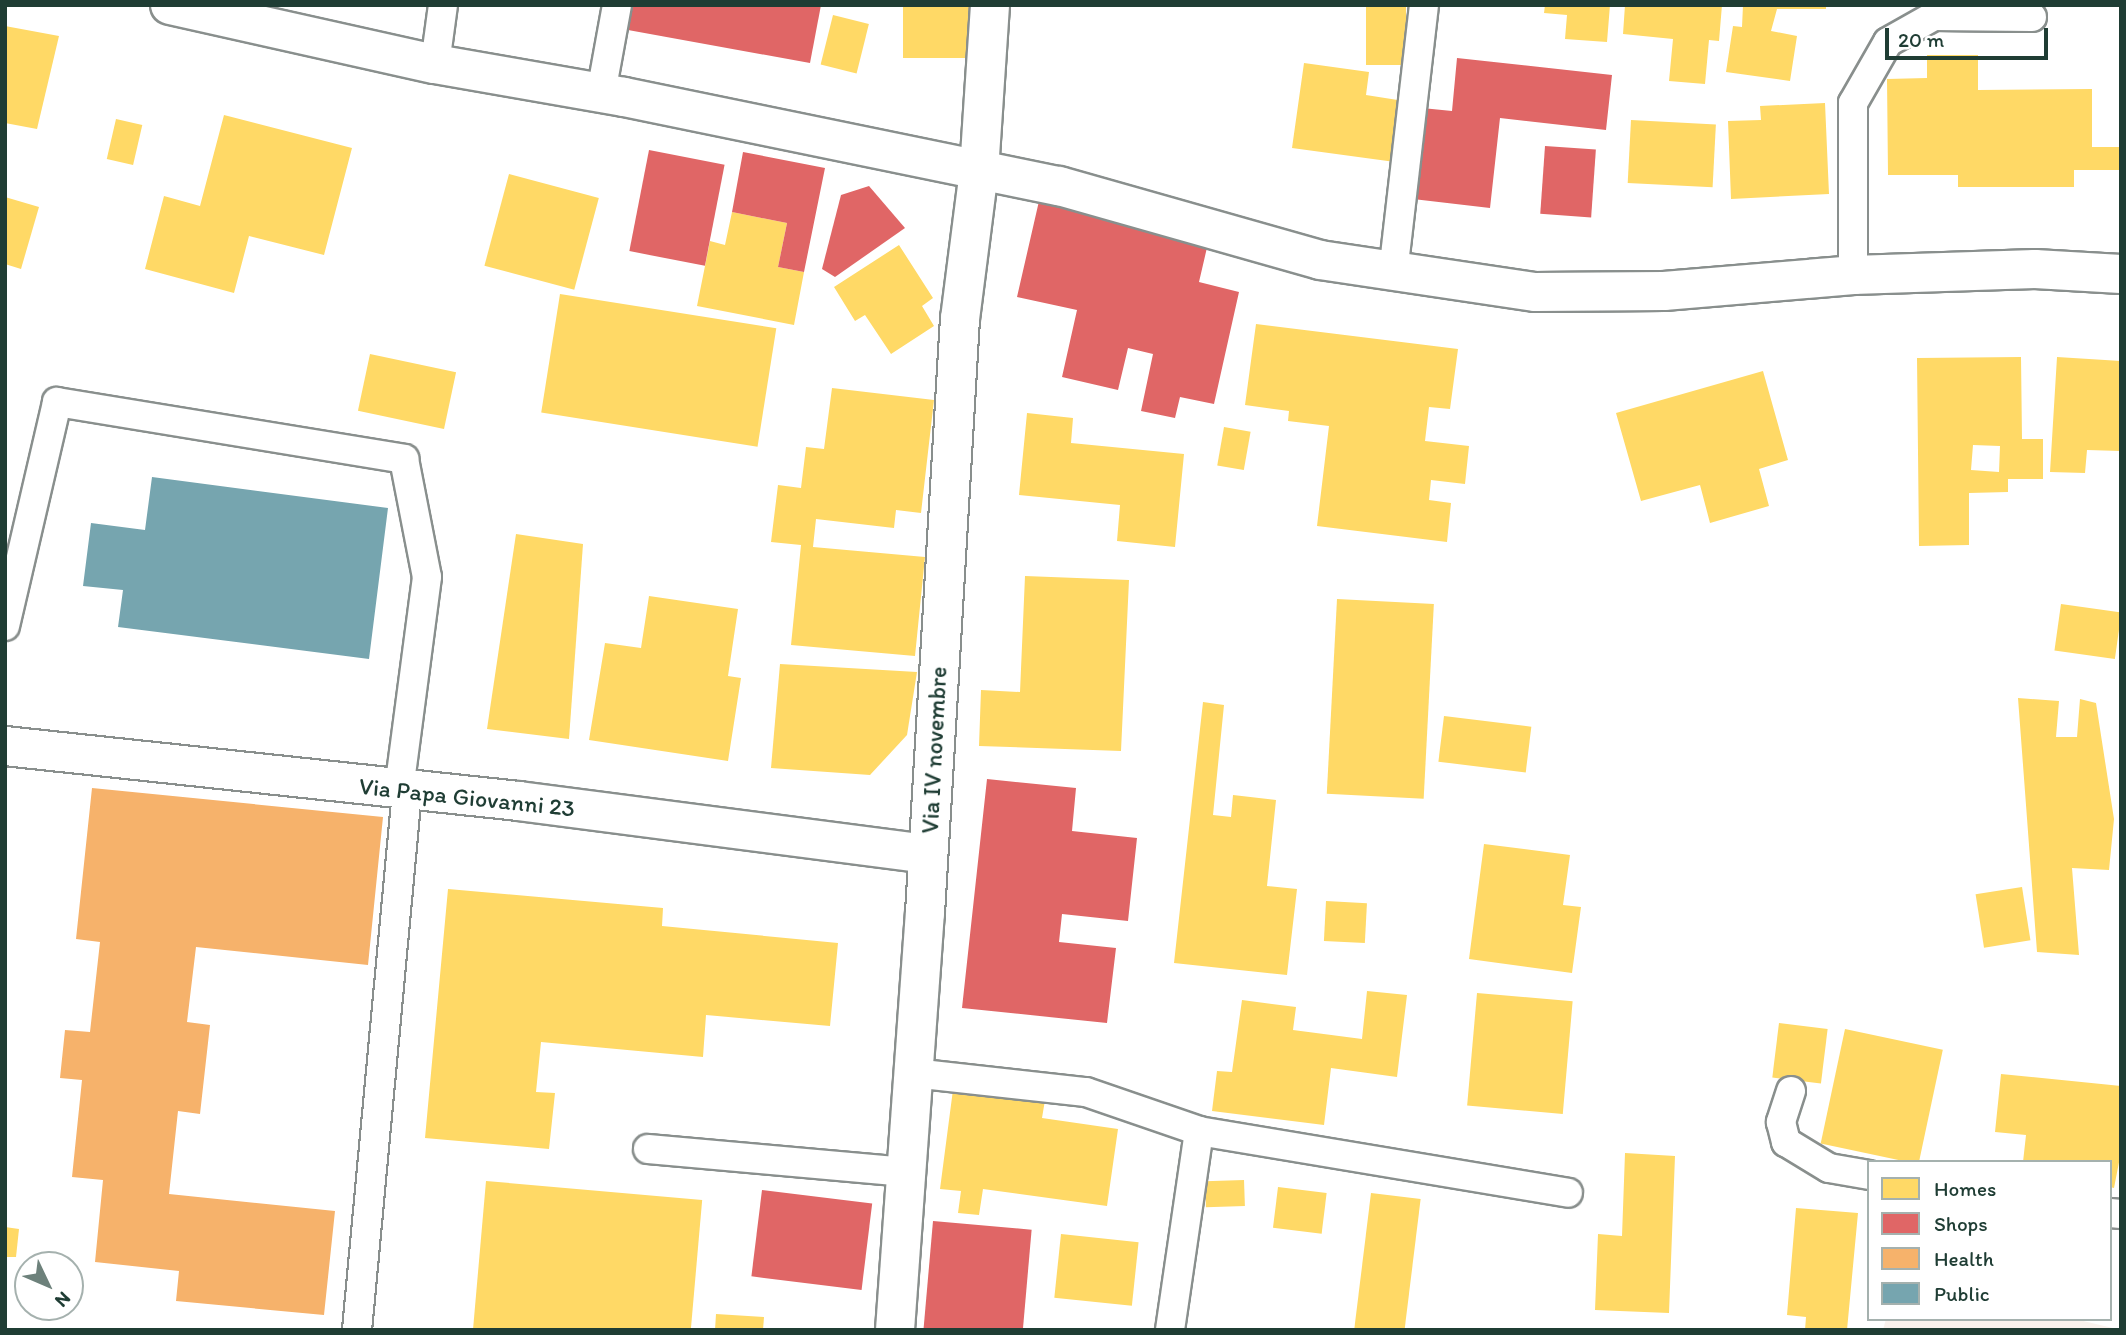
<!DOCTYPE html>
<html>
<head>
<meta charset="utf-8">
<style>
  body { margin:0 }
  #map { position:relative; width:2126px; height:1335px; overflow:hidden; background:#fff; font-family:Itim,sans-serif }
  div>[style] { position:absolute }
  [style*='--x'] { left:calc(var(--x)*1px); top:calc(var(--y)*1px); width:calc(var(--w)*1px); rotate:calc(var(--a)*1deg) }
  .built>* { inset:0; background:#faf2ed }
  .homes>* { inset:0; background:#ffd966; transform-origin:0 0 }
  .shops>* { inset:0; background:#e06666; transform-origin:0 0 }
  .health>* { inset:0; background:#f6b26b }
  .public>* { inset:0; background:#76a5af }
  .roads { filter:drop-shadow(2px 0 #898f8d) drop-shadow(-2px 0 #898f8d) drop-shadow(0 2px #898f8d) drop-shadow(0 -2px #898f8d) }
  .lane>* { height:28px; margin:-14px; padding:0 14px; transform-origin:14px; border-radius:14px; background:#fff }
  .street>* { height:38px; margin:-19px; padding:0 19px; transform-origin:19px; border-radius:19px; background:#fff }
  .primary>* { height:38px; margin:-19px; padding:0 19px; transform-origin:19px; border-radius:19px; background:#fff }
  span { translate:-50% -50%; white-space:nowrap; text-align:center; line-height:1.15; -webkit-text-stroke:7px #fff; paint-order:stroke }
  .street-label { font-size:24px; color:#1f3d34 }
  .frame { position:absolute; inset:0; border:7px solid #1f3d34; pointer-events:none }
  .legend { position:absolute; left:1867px; top:1160px; width:245px; height:161px; box-sizing:border-box; background:#fff; border:2px solid #a5b1ae; margin:0; padding:9px 12px; list-style:none; font-size:21px; color:#1f3d34 }
  .legend li { display:flex; align-items:center; gap:14px; height:35px }
  .legend b { width:35px; border:2px solid #a5b1ae }
  .north { position:absolute; left:14px; top:1251px; width:70px; height:70px; box-sizing:border-box; background:#fff; border:2px solid #a5b1ae; border-radius:50%; rotate:134deg; font-size:19px; font-weight:700; line-height:28px; text-align:center; color:#1f3d34 }
  .north::after { content:''; display:block; margin:auto; width:24px; height:32px; background:#6d817b; clip-path:polygon(50% 0,100% 100%,50% 72%,0 100%) }
  .scale { position:absolute; left:1885px; top:28px; width:163px; height:32px; box-sizing:border-box; border:4px solid #1f3d34; border-top:0; padding-left:9px; font-size:21px; line-height:24px; white-space:nowrap; color:#1f3d34; -webkit-text-stroke:5px #fff; paint-order:stroke }
</style>
</head>
<body>
<div id="map">
  <div class="built">
    <i style="clip-path:polygon(1886px 1319px,2075px 1319px,2121px 1330px,1883px 1330px)"></i>
  </div>
  <div class="homes">
    <i style="left:903px;top:5px;width:69px;height:53px"></i>
    <i style="left:1366px;top:5px;width:40px;height:60px"></i>
    <i style="clip-path:polygon(1545px 5px,1610px 5px,1607px 42px,1565px 39px,1567px 15px,1544px 13px)"></i>
    <i style="clip-path:polygon(1625px 5px,1722px 5px,1719px 41px,1709px 40px,1705px 84px,1669px 81px,1673px 39px,1623px 34px)"></i>
    <i style="clip-path:polygon(1743px 5px,1826px 5px,1826px 9px,1777px 9px,1771px 31px,1797px 36px,1790px 81px,1726px 72px,1733px 26px,1742px 27px)"></i>
    <i style="left:833px;top:15px;width:37px;height:51px;rotate:14deg"></i>
    <i style="clip-path:polygon(5px 26px,59px 36px,37px 129px,5px 123px)"></i>
    <i style="clip-path:polygon(1927px 55px,1978px 55px,1978px 90px,2092px 89px,2092px 147px,2121px 147px,2121px 170px,2074px 170px,2074px 187px,1958px 187px,1958px 175px,1888px 175px,1887px 79px,1927px 78px)"></i>
    <i style="clip-path:polygon(1304px 63px,1369px 72px,1366px 95px,1404px 101px,1395px 162px,1292px 148px)"></i>
    <i style="clip-path:polygon(1825px 103px,1829px 194px,1731px 199px,1728px 121px,1761px 120px,1760px 106px)"></i>
    <i style="clip-path:polygon(224px 115px,352px 148px,324px 255px,249px 236px,234px 293px,145px 269px,164px 196px,200px 206px)"></i>
    <i style="left:116px;top:119px;width:27px;height:41px;rotate:13deg"></i>
    <i style="left:1631px;top:120px;width:85px;height:63px;rotate:3deg"></i>
    <i style="left:509px;top:174px;width:93px;height:95px;rotate:15deg"></i>
    <i style="clip-path:polygon(5px 197px,39px 207px,21px 269px,5px 264px)"></i>
    <i style="clip-path:polygon(732px 212px,787px 223px,778px 267px,804px 272px,794px 325px,697px 306px,710px 241px,725px 245px)"></i>
    <i style="clip-path:polygon(899px 245px,933px 298px,922px 306px,934px 326px,891px 354px,865px 315px,855px 321px,834px 287px)"></i>
    <i style="left:560px;top:294px;width:219px;height:120px;rotate:9deg"></i>
    <i style="clip-path:polygon(1256px 324px,1458px 349px,1450px 409px,1429px 407px,1425px 441px,1469px 446px,1465px 484px,1431px 480px,1429px 500px,1451px 503px,1447px 542px,1317px 526px,1329px 426px,1288px 421px,1289px 411px,1245px 405px)"></i>
    <i style="left:370px;top:354px;width:88px;height:58px;rotate:12deg"></i>
    <i style="clip-path:polygon(evenodd,2021px 357px,2022px 439px,2043px 439px,2043px 479px,2008px 479px,2008px 492px,1969px 493px,1969px 545px,1919px 546px,1917px 358px,2021px 357px,1973px 445px,2000px 446px,1999px 472px,1971px 470px,1973px 445px)"></i>
    <i style="clip-path:polygon(2057px 357px,2121px 361px,2121px 451px,2087px 450px,2085px 473px,2050px 472px)"></i>
    <i style="clip-path:polygon(1763px 371px,1788px 460px,1759px 469px,1769px 506px,1710px 523px,1700px 485px,1641px 501px,1616px 413px)"></i>
    <i style="clip-path:polygon(832px 388px,934px 400px,921px 513px,896px 510px,894px 528px,816px 519px,813px 547px,925px 557px,915px 656px,791px 645px,801px 545px,771px 542px,778px 485px,801px 488px,806px 447px,824px 449px)"></i>
    <i style="clip-path:polygon(1027px 413px,1073px 418px,1071px 443px,1184px 454px,1175px 547px,1117px 541px,1120px 505px,1019px 495px)"></i>
    <i style="left:1224px;top:427px;width:27px;height:39px;rotate:10deg"></i>
    <i style="clip-path:polygon(516px 534px,583px 544px,569px 739px,487px 729px)"></i>
    <i style="clip-path:polygon(1025px 576px,1129px 580px,1121px 751px,979px 746px,981px 690px,1020px 692px)"></i>
    <i style="clip-path:polygon(649px 596px,738px 609px,728px 676px,741px 678px,728px 761px,589px 740px,605px 643px,641px 648px)"></i>
    <i style="left:1337px;top:599px;width:97px;height:195px;rotate:3deg"></i>
    <i style="left:2061px;top:604px;width:61px;height:47px;rotate:8deg"></i>
    <i style="clip-path:polygon(780px 664px,917px 672px,907px 735px,870px 775px,771px 768px)"></i>
    <i style="clip-path:polygon(2018px 698px,2059px 701px,2056px 737px,2077px 737px,2080px 699px,2096px 703px,2114px 819px,2109px 870px,2072px 868px,2079px 955px,2037px 952px)"></i>
    <i style="clip-path:polygon(1203px 702px,1224px 705px,1213px 815px,1231px 817px,1233px 795px,1276px 800px,1267px 886px,1297px 889px,1287px 975px,1174px 963px)"></i>
    <i style="left:1444px;top:716px;width:88px;height:46px;rotate:7deg"></i>
    <i style="clip-path:polygon(1484px 844px,1570px 855px,1563px 905px,1581px 907px,1572px 973px,1469px 959px)"></i>
    <i style="left:2022px;top:887px;width:54px;height:47px;rotate:81deg"></i>
    <i style="clip-path:polygon(448px 889px,663px 908px,662px 926px,838px 943px,830px 1026px,706px 1015px,703px 1057px,541px 1042px,536px 1092px,555px 1093px,549px 1149px,425px 1138px)"></i>
    <i style="left:1326px;top:901px;width:41px;height:40px;rotate:3deg"></i>
    <i style="clip-path:polygon(1367px 991px,1407px 995px,1397px 1077px,1331px 1068px,1324px 1125px,1212px 1111px,1217px 1071px,1232px 1072px,1242px 1000px,1296px 1007px,1293px 1030px,1362px 1039px)"></i>
    <i style="left:1477px;top:993px;width:96px;height:113px;rotate:5deg"></i>
    <i style="left:1779px;top:1023px;width:49px;height:55px;rotate:7deg"></i>
    <i style="left:1845px;top:1029px;width:100px;height:117px;rotate:12deg"></i>
    <i style="clip-path:polygon(2001px 1074px,2121px 1086px,2121px 1152px,2114px 1188px,2110px 1187px,2110px 1162px,2023px 1162px,2026px 1135px,1995px 1132px)"></i>
    <i style="clip-path:polygon(954px 1082px,1046px 1094px,1042px 1118px,1118px 1129px,1107px 1206px,983px 1189px,979px 1215px,958px 1213px,961px 1191px,940px 1189px)"></i>
    <i style="clip-path:polygon(1625px 1153px,1675px 1156px,1669px 1313px,1595px 1310px,1598px 1234px,1622px 1236px)"></i>
    <i style="left:1244px;top:1180px;width:26px;height:39px;rotate:88deg"></i>
    <i style="left:486px;top:1181px;width:217px;height:150px;rotate:5deg"></i>
    <i style="left:1278px;top:1187px;width:49px;height:41px;rotate:7deg"></i>
    <i style="left:1371px;top:1193px;width:50px;height:138px;rotate:7deg"></i>
    <i style="clip-path:polygon(1796px 1208px,1858px 1213px,1847px 1330px,1805px 1330px,1806px 1317px,1787px 1315px)"></i>
    <i style="clip-path:polygon(5px 1227px,19px 1229px,16px 1257px,5px 1257px)"></i>
    <i style="left:1061px;top:1234px;width:78px;height:64px;rotate:6deg"></i>
    <i style="clip-path:polygon(716px 1314px,764px 1317px,763px 1330px,715px 1330px)"></i>
  </div>
  <div class="shops">
    <i style="clip-path:polygon(632px 5px,821px 5px,810px 63px,628px 30px)"></i>
    <i style="clip-path:polygon(1457px 58px,1612px 75px,1606px 130px,1500px 118px,1490px 208px,1413px 199px,1422px 108px,1452px 111px)"></i>
    <i style="left:1545px;top:146px;width:51px;height:68px;rotate:4deg"></i>
    <i style="left:649px;top:150px;width:77px;height:103px;rotate:11deg"></i>
    <i style="clip-path:polygon(743px 152px,825px 168px,804px 272px,778px 267px,787px 223px,732px 212px)"></i>
    <i style="clip-path:polygon(869px 186px,905px 228px,835px 277px,822px 269px,841px 195px)"></i>
    <i style="clip-path:polygon(1039px 201px,1209px 239px,1199px 282px,1239px 292px,1214px 404px,1180px 397px,1175px 418px,1141px 411px,1153px 354px,1128px 348px,1118px 390px,1062px 377px,1077px 310px,1017px 297px)"></i>
    <i style="clip-path:polygon(987px 779px,1076px 788px,1072px 831px,1137px 838px,1128px 921px,1062px 914px,1059px 942px,1116px 948px,1107px 1023px,962px 1008px)"></i>
    <i style="left:762px;top:1190px;width:111px;height:87px;rotate:7deg"></i>
    <i style="left:933px;top:1221px;width:99px;height:109px;rotate:5deg"></i>
  </div>
  <div class="health">
    <i style="clip-path:polygon(92px 788px,383px 817px,368px 965px,196px 947px,187px 1022px,210px 1025px,200px 1114px,178px 1111px,169px 1194px,335px 1211px,324px 1315px,176px 1301px,179px 1271px,95px 1262px,103px 1180px,72px 1177px,82px 1080px,60px 1078px,65px 1030px,90px 1032px,100px 942px,76px 939px)"></i>
  </div>
  <div class="public">
    <i style="clip-path:polygon(152px 477px,388px 508px,369px 659px,118px 627px,123px 590px,83px 586px,91px 523px,145px 530px)"></i>
  </div>
  <div class="roads">
    <div class="lane">
      <i style="--x:435;--y:64;--w:60;--a:-82.3"></i>
      <i style="--x:601;--y:93;--w:89;--a:-79.7"></i>
      <i style="--x:1393;--y:273;--w:270;--a:-83.4"></i>
      <i style="--x:1853;--y:275;--w:172;--a:-90"></i>
      <i style="--x:1853;--y:103;--w:70;--a:-60.2"></i>
      <i style="--x:1888;--y:42;--w:53;--a:-29.5"></i>
      <i style="--x:1934;--y:16;--w:98;--a:0.6"></i>
      <i style="--x:5;--y:626;--w:230;--a:-76.9"></i>
      <i style="--x:57;--y:402;--w:352;--a:9.3"></i>
      <i style="--x:404;--y:459;--w:120;--a:79"></i>
      <i style="--x:427;--y:577;--w:216;--a:97.5"></i>
      <i style="--x:913;--y:1073;--w:174;--a:6.3"></i>
      <i style="--x:1086;--y:1092;--w:120;--a:19"></i>
      <i style="--x:1199;--y:1131;--w:374;--a:9.5"></i>
      <i style="--x:1791;--y:1091;--w:33;--a:108"></i>
      <i style="--x:1781;--y:1122;--w:21;--a:76"></i>
      <i style="--x:1786;--y:1142;--w:50;--a:31.2"></i>
      <i style="--x:1829;--y:1168;--w:41;--a:9.9"></i>
      <i style="--x:648;--y:1149;--w:259;--a:5.1"></i>
      <i style="--x:2110;--y:1213;--w:11;--a:5"></i>
      <i style="--x:357;--y:1330;--w:540;--a:-84.69"></i>
      <i style="--x:1170;--y:1330;--w:201;--a:-81.7"></i>
    </div>
    <div class="street">
      <i style="--x:5;--y:746;--w:517;--a:6.11"></i>
      <i style="--x:519;--y:801;--w:412;--a:7.4"></i>
      <i style="--x:895;--y:1330;--w:418;--a:-85.9"></i>
      <i style="--x:925;--y:913;--w:595;--a:-86.63"></i>
      <i style="--x:960;--y:319;--w:149;--a:-82.7"></i>
      <i style="--x:979;--y:171;--w:166;--a:-86.2"></i>
    </div>
    <div class="primary">
      <i style="--x:170;--y:5;--w:271;--a:12.6"></i>
      <i style="--x:435;--y:64;--w:192;--a:9.9"></i>
      <i style="--x:624;--y:97;--w:444;--a:11.6"></i>
      <i style="--x:1059;--y:186;--w:271;--a:15.8"></i>
      <i style="--x:1320;--y:260;--w:217;--a:8.5"></i>
      <i style="--x:1535;--y:292;--w:129;--a:-0.4"></i>
      <i style="--x:1664;--y:291;--w:190;--a:-4.8"></i>
      <i style="--x:1853;--y:275;--w:182;--a:-1.9"></i>
      <i style="--x:2035;--y:269;--w:86;--a:3.3"></i>
    </div>
  </div>
  <div class="street-label">
    <span style="left:934px;top:750px;rotate:-87deg">Via IV novembre</span>
    <span style="left:467px;top:797px;rotate:6deg">Via Papa Giovanni 23</span>
  </div>
  <div class="frame"></div>
  <ul class="legend">
  <li><b style="height:19px;background:#ffd966"></b>Homes</li>
  <li><b style="height:19px;background:#e06666"></b>Shops</li>
  <li><b style="height:19px;background:#f6b26b"></b>Health</li>
  <li><b style="height:19px;background:#76a5af"></b>Public</li>
  </ul>
  <div class="north">N</div>
  <div class="scale">20 m</div>
</div>
</body>
</html>
